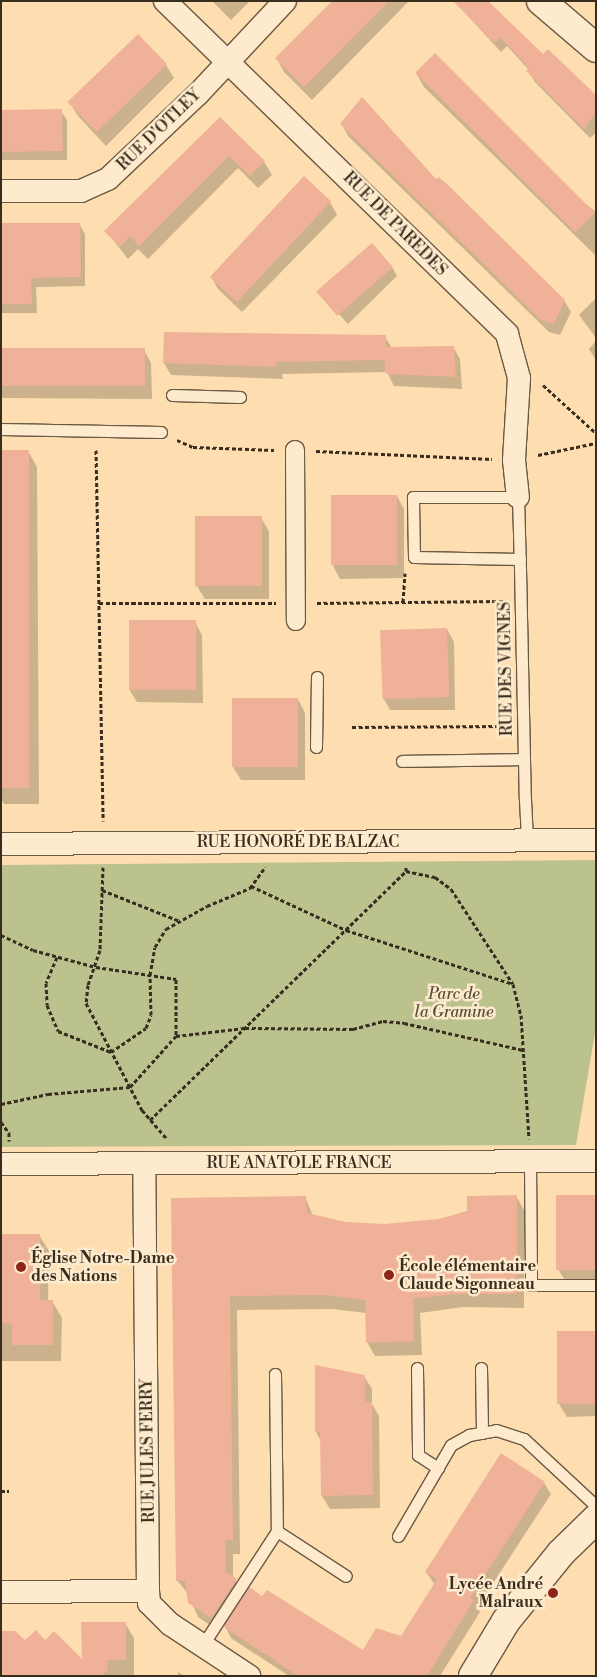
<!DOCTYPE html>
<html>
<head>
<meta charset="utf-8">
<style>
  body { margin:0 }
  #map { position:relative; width:597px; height:1677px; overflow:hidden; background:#fedeb0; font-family:"Libre Bodoni",serif }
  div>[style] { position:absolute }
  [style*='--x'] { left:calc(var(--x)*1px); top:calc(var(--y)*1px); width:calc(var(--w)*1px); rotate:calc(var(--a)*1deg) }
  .green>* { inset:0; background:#bcc28e }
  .shadow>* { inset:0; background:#0003 }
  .building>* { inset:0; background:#efb198; transform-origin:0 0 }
  .path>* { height:3px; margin-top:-1.5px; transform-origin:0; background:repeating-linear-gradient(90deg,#382d1f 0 4px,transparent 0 6.5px) }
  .roads { filter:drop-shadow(1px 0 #6a5943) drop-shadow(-1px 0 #6a5943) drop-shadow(0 1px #6a5943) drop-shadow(0 -1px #6a5943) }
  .service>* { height:11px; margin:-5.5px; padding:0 5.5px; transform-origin:5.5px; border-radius:5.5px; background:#feeacc }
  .pedestrian>* { height:18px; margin:-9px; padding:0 9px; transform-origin:9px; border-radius:9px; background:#feeacc }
  .minor>* { height:22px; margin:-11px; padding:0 11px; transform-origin:11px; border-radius:11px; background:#feeacc }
  .tertiary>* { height:28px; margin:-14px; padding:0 14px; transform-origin:14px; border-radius:14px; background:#feeacc }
  .dots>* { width:14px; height:14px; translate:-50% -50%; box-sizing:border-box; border:2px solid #feeacc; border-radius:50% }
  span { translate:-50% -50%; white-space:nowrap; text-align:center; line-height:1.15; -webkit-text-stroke:5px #feeacc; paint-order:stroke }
  .street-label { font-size:16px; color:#382d1f }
  .park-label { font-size:16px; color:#59523b; font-style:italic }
  .poi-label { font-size:16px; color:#382d1f; font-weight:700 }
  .left { translate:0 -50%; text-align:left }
  .right { translate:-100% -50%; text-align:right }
  .frame { position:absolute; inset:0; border:2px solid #382d1f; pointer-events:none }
</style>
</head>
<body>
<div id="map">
  <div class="green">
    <i style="clip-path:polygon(596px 860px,596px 1027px,576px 1145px,1px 1147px,1px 865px)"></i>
  </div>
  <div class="shadow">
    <i style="clip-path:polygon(212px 1px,250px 1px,231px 20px)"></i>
    <i style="clip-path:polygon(334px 1px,409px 1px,312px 100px,284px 72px,277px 59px)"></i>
    <i style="clip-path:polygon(457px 4px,543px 56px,596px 97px,596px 133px,590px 138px,534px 81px,529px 70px,507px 46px,501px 52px)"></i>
    <i style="clip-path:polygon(166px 65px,174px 78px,106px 146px,78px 116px,70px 103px)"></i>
    <i style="clip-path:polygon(416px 73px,596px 212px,596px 256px,424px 87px)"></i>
    <i style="clip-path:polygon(1px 111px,61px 111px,67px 120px,67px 160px,1px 160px)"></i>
    <i style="clip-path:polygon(220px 118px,264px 162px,272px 175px,258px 188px,238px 168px,148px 259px,138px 249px,128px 259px,106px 231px)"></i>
    <i style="clip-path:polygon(342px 124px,436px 181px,564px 300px,571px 312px,560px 335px,549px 332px,348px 136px)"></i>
    <i style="clip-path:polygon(330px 202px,337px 215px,242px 312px,218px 289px,211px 276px)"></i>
    <i style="clip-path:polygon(1px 224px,80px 225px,85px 234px,85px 286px,36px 287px,37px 313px,1px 313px)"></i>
    <i style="clip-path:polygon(392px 267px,397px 276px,348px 324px,321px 295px)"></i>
    <i style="clip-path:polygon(596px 298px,596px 338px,579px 315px)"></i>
    <i style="clip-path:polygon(165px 333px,385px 337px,392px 348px,453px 347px,460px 359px,462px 389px,394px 386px,387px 372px,282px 374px,283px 379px,171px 375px,164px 363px)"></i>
    <i style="clip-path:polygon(596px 341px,596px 360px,589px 349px)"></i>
    <i style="clip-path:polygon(1px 349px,144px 350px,151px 363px,152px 399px,1px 398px)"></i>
    <i style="clip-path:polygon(28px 451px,37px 467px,39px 804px,4px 804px,1px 799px,1px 452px)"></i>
    <i style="clip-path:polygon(397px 496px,404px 509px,404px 578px,340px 579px,333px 566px)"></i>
    <i style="clip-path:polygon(261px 518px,269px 531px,269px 599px,205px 599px,197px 586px)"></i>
    <i style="clip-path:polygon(195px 622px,202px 635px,203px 703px,137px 702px,129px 689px)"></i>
    <i style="clip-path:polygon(447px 629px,454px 642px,455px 710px,390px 710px,383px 697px)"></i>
    <i style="clip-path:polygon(233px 699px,298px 699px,305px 713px,305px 780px,241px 780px,233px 767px)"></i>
    <i style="clip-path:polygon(516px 1196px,524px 1210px,524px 1308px,463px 1307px,420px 1313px,422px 1355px,375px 1356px,367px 1342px,366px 1313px,332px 1309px,237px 1310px,240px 1554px,233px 1554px,233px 1578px,245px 1596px,263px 1598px,364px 1652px,402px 1638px,435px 1585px,426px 1572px,544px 1483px,551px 1494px,477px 1608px,480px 1612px,440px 1676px,289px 1676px,231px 1638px,224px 1624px,219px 1631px,198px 1617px,188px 1594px,177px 1580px,172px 1199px,305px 1197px,313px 1216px,346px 1223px,385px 1226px,438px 1220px)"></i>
    <i style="clip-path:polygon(596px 1196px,596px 1282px,566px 1282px,558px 1269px)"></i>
    <i style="clip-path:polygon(1px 1235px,39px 1235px,49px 1251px,48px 1301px,52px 1301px,62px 1318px,61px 1361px,1px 1361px)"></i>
    <i style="clip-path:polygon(596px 1332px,596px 1416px,567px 1417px,559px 1404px)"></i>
    <i style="clip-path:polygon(364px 1376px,372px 1389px,372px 1404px,379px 1416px,380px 1508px,330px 1509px,322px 1496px,321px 1441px,316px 1432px)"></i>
    <i style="clip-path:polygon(125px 1623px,134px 1638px,134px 1676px,1px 1676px,25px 1642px,45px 1642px,83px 1662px)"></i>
    <i style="clip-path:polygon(178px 1672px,185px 1676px,178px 1676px)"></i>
  </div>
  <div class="building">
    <i style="clip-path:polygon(389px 1px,304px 87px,275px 58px,331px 2px)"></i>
    <i style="clip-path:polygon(453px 1px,488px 1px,543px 54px,548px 49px,596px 95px,596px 112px,584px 129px,526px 71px,529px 68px,500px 37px,494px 43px)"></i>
    <i style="left:138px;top:34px;width:42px;height:98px;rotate:46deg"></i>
    <i style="left:435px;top:53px;width:226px;height:28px;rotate:45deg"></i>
    <i style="clip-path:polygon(362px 97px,436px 179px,439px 177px,449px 186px,565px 300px,554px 324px,541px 320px,340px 124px)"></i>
    <i style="left:62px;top:109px;width:42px;height:61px;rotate:89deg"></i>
    <i style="clip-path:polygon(220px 117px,265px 161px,250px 176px,229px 156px,139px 246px,130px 236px,120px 247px,104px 231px)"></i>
    <i style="left:304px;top:176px;width:37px;height:138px;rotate:43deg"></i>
    <i style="clip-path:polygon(1px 223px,80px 223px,81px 277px,31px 278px,32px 304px,1px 304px)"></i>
    <i style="left:372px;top:243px;width:32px;height:74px;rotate:49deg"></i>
    <i style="clip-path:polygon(164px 332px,386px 335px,386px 347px,454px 346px,456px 377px,386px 374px,384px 360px,276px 362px,277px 367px,163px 363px)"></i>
    <i style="left:1px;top:348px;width:144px;height:38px"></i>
    <i style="left:1px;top:450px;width:28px;height:338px"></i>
    <i style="left:397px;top:495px;width:70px;height:66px;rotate:90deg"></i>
    <i style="left:262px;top:516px;width:70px;height:67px;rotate:90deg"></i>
    <i style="left:196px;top:620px;width:70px;height:67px;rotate:90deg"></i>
    <i style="left:447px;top:628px;width:69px;height:67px;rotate:88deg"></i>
    <i style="left:232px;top:698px;width:66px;height:69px"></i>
    <i style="clip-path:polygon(517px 1195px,517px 1294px,455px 1294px,413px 1299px,414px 1341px,366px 1343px,365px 1300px,324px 1295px,230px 1296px,233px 1540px,225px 1541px,226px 1572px,237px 1579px,211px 1618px,188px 1603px,185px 1581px,176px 1581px,171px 1198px,306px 1196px,307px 1213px,346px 1222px,385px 1224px,438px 1219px,467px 1212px,467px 1196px)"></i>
    <i style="left:556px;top:1195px;width:40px;height:75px"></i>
    <i style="clip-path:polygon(1px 1234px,40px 1234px,40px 1300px,53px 1300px,53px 1345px,12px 1345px,12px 1324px,1px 1323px)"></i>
    <i style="left:557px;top:1331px;width:39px;height:73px"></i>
    <i style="clip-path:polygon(315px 1365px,365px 1375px,365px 1403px,372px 1402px,373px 1495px,321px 1496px,320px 1432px,315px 1432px)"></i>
    <i style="clip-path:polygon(501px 1453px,545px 1482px,470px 1598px,474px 1600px,427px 1676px,298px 1676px,224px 1627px,249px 1587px,262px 1596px,267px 1590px,363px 1650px,376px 1628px,401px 1636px,437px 1579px,425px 1572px)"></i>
    <i style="clip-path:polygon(81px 1622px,126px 1622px,126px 1660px,108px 1660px,107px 1672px,103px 1673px,103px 1676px,1px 1676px,1px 1631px,15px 1631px,25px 1640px,36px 1630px,45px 1640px,54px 1631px,82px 1659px)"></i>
  </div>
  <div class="path">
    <i style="--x:543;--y:385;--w:72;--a:42.2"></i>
    <i style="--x:177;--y:440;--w:17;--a:24"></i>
    <i style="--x:193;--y:447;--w:81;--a:2.1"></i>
    <i style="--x:96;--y:450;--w:371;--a:88.9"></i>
    <i style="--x:316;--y:451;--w:176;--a:2.6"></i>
    <i style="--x:538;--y:455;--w:59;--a:-11.7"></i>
    <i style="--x:403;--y:602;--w:29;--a:-86"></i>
    <i style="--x:99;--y:603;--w:177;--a:0"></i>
    <i style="--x:317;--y:603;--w:186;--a:-0.6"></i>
    <i style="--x:352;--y:727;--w:155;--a:-0.4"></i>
    <i style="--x:103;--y:867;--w:83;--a:92.1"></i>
    <i style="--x:100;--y:950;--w:37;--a:109"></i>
    <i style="--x:88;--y:985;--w:18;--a:96"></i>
    <i style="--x:86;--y:1003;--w:121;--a:62.4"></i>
    <i style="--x:142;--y:1110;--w:37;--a:49"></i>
    <i style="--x:406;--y:871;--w:30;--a:12"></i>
    <i style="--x:435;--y:877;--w:20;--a:37"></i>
    <i style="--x:451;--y:889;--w:113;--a:56.9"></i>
    <i style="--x:513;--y:984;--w:32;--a:76"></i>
    <i style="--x:521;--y:1015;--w:124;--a:86.3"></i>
    <i style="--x:251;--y:886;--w:105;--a:24.9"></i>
    <i style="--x:346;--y:930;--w:176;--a:17.9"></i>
    <i style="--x:102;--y:890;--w:84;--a:21.7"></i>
    <i style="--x:1;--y:935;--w:35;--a:25"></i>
    <i style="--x:33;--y:950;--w:65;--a:15.1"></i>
    <i style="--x:96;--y:967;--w:81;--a:8.5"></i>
    <i style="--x:176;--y:979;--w:57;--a:90"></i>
    <i style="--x:57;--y:957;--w:28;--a:113"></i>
    <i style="--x:46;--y:983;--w:22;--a:87"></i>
    <i style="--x:47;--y:1005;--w:28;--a:67"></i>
    <i style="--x:58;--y:1031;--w:57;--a:21.6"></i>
    <i style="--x:111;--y:1052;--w:42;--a:-34.4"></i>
    <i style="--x:146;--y:1028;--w:14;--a:-69"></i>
    <i style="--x:151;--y:1015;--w:40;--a:-91.4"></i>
    <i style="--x:150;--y:975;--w:28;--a:-80"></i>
    <i style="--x:155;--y:947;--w:21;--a:-59"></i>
    <i style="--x:166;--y:929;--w:47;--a:-29.3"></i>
    <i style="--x:207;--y:906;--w:47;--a:-22.7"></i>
    <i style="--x:250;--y:888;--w:26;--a:-54"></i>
    <i style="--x:1;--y:1104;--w:48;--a:-12"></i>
    <i style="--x:48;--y:1094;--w:82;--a:-4.9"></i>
    <i style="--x:130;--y:1087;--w:69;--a:-48"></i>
    <i style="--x:176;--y:1036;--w:69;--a:-6.6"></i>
    <i style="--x:245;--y:1028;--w:108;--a:0.5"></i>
    <i style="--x:353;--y:1029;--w:31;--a:-15"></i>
    <i style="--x:383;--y:1021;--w:21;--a:5"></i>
    <i style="--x:404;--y:1023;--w:122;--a:12.8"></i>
    <i style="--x:150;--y:1120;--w:357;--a:-44.2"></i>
    <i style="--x:406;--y:871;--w:5;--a:-90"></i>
    <i style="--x:1;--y:1122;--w:14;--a:54"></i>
    <i style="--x:9;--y:1133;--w:8;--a:90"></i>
    <i style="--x:1;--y:1491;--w:8;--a:0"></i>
  </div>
  <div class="roads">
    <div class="service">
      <i style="--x:172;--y:395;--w:68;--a:1.7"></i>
      <i style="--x:1;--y:429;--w:160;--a:1.1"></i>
      <i style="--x:520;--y:559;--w:106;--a:-178.9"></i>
      <i style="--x:414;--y:557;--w:60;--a:-91"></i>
      <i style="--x:413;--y:497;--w:105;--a:0"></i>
      <i style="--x:518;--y:497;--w:71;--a:88.4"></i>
      <i style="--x:520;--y:568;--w:231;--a:88.8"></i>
      <i style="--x:525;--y:799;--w:41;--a:87.2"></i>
      <i style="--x:316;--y:747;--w:70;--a:-89.2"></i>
      <i style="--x:402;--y:761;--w:122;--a:-0.9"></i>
      <i style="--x:530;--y:1162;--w:123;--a:89.5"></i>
      <i style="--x:531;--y:1285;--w:65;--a:0"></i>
      <i style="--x:417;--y:1368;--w:87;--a:89.3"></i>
      <i style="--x:418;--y:1455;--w:24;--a:33"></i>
      <i style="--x:481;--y:1368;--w:65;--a:89.1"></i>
      <i style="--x:275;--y:1374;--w:157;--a:89.3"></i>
      <i style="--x:277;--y:1531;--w:82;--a:33.1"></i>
      <i style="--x:398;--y:1536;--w:105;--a:-59.8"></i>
      <i style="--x:451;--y:1445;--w:21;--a:-29"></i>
      <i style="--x:469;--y:1435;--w:27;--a:-10"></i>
      <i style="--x:496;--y:1430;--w:29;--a:18"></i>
      <i style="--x:524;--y:1439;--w:98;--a:42.9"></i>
      <i style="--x:202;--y:1646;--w:137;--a:-56.9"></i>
    </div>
    <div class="pedestrian">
      <i style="--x:295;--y:450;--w:171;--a:89.7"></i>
    </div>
    <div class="minor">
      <i style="--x:165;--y:1;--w:477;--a:44.2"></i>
      <i style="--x:507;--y:334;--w:46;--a:74.7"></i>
      <i style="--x:519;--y:378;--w:82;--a:93.5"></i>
      <i style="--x:514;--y:460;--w:37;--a:84"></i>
      <i style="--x:1;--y:191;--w:80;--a:0"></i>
      <i style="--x:81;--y:191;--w:30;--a:-24"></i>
      <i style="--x:108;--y:179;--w:124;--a:-43.4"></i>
      <i style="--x:198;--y:94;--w:127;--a:-46.9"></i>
      <i style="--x:1;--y:844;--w:595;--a:-0.39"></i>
      <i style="--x:1;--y:1164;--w:595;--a:-0.29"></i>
      <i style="--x:148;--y:1591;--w:12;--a:85"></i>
      <i style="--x:149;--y:1603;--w:30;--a:45"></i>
      <i style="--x:170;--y:1624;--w:95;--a:33.4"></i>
      <i style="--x:1;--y:1592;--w:147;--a:-0.4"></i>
      <i style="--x:148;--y:1591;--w:427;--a:-90.5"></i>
    </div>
    <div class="tertiary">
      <i style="--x:541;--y:1;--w:72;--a:40.5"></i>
      <i style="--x:473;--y:1676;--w:64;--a:-59"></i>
      <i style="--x:506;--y:1621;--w:87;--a:-51"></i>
      <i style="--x:561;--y:1553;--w:49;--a:-44.2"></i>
    </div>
  </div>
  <div class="dots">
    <i style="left:21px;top:1267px;background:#8f2418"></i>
    <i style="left:389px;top:1275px;background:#8f2418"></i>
    <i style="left:553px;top:1593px;background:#8f2418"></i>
  </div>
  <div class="street-label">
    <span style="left:159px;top:130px;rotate:-44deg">RUE D'OTLEY</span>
    <span style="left:395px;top:224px;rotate:45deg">RUE DE PAREDES</span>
    <span style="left:506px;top:669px;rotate:-91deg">RUE DES VIGNES</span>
    <span style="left:298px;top:842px">RUE HONORÉ DE BALZAC</span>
    <span style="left:299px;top:1163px">RUE ANATOLE FRANCE</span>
    <span style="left:148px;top:1451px;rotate:-91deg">RUE JULES FERRY</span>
  </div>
  <div class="park-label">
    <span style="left:454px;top:1003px">Parc de<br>la Gramine</span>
  </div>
  <div class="poi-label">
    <span class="left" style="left:31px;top:1267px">Église Notre-Dame<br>des Nations</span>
    <span class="left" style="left:399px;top:1275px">École élémentaire<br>Claude Sigonneau</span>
    <span class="right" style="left:543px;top:1593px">Lycée André<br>Malraux</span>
  </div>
  <div class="frame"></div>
</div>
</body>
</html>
